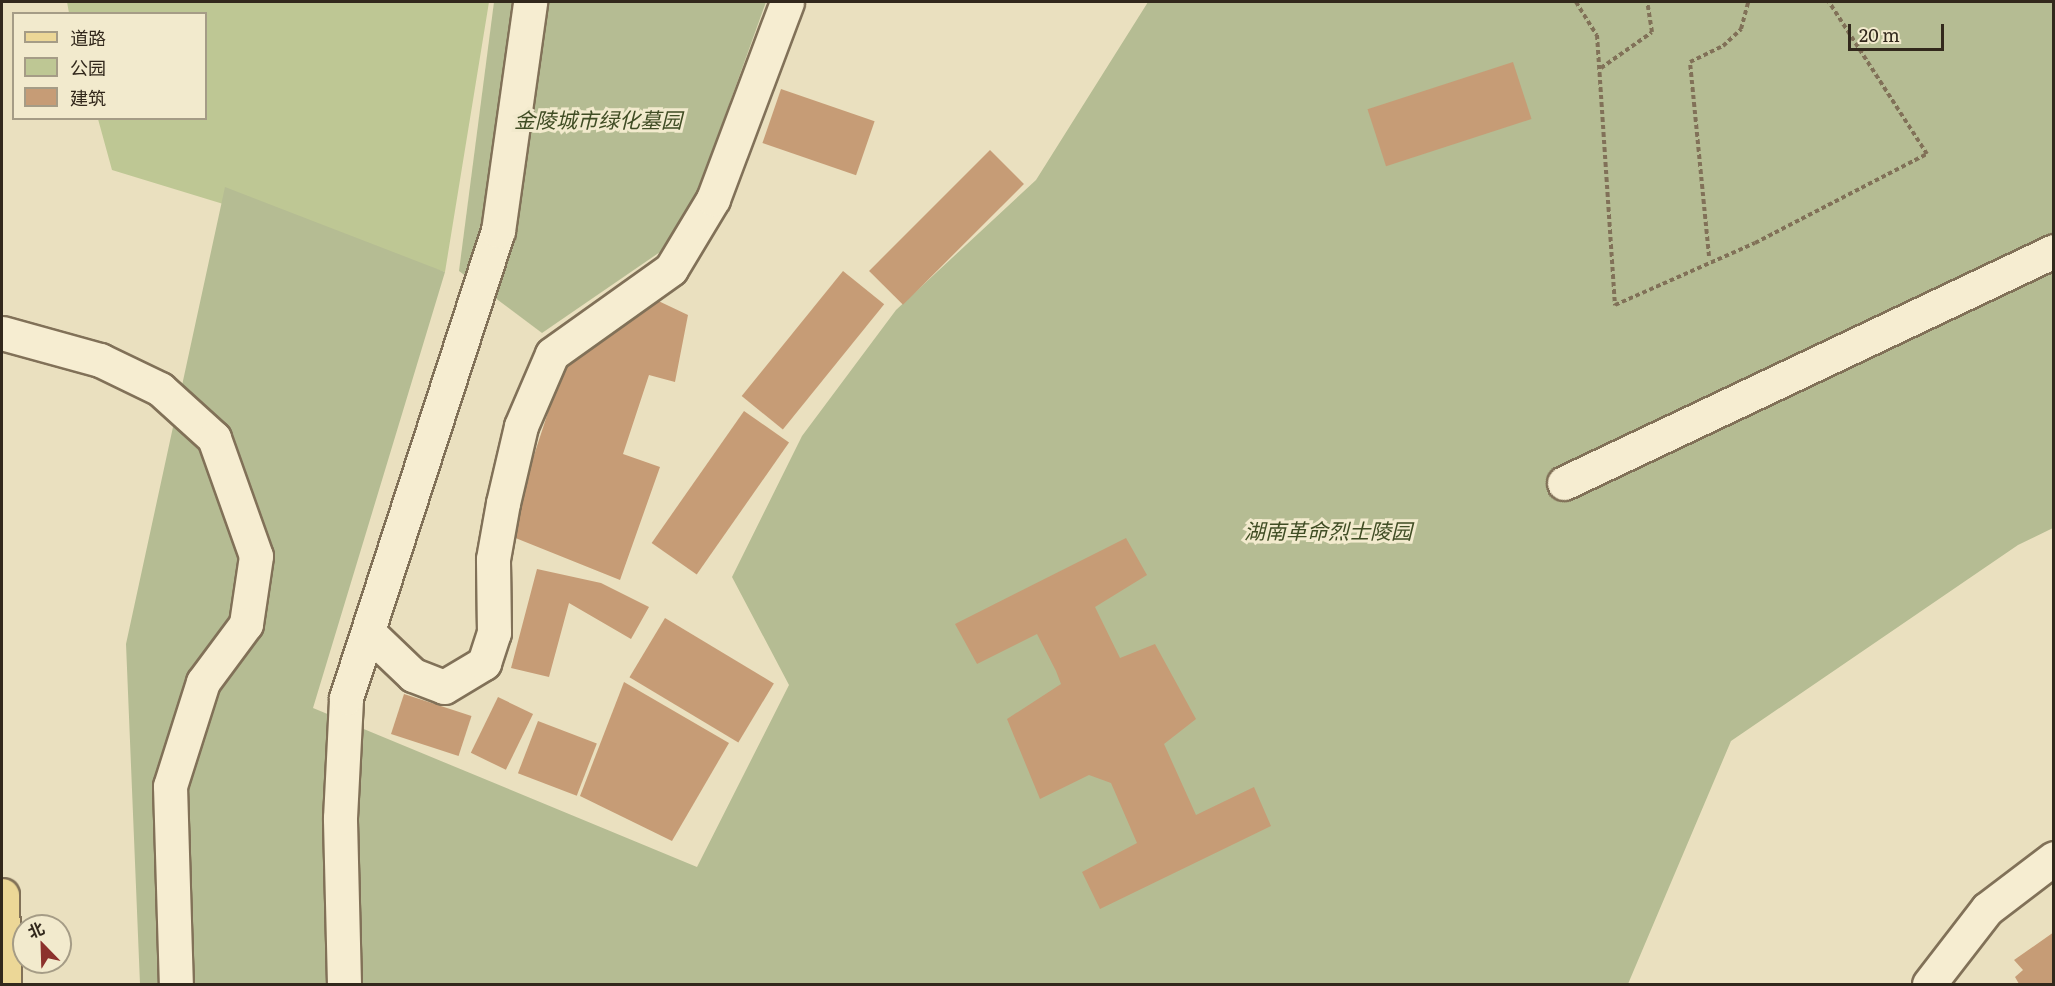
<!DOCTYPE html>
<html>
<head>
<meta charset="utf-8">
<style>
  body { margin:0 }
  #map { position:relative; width:2055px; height:986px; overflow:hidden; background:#eae0bf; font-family:Literata,"Noto Sans SC",serif }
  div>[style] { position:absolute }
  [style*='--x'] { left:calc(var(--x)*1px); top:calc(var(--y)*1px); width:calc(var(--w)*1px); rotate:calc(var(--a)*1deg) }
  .green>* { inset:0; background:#bec794 }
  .cemetery>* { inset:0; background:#b5bc93 }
  .building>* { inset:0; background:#c69c76; transform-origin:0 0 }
  .path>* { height:4px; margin-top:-2px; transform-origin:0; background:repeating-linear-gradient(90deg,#817158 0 4.5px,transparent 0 7.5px) }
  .roads { filter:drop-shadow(2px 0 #817158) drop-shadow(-2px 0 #817158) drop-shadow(0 2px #817158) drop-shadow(0 -2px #817158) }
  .minor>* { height:33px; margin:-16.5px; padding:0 16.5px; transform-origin:16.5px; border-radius:16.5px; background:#f6edd1 }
  .tertiary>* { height:33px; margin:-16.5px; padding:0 16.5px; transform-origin:16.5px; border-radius:16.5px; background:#f6edd1 }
  .primary>* { height:33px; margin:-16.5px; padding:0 16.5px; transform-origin:16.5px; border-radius:16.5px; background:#ecd797 }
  span { translate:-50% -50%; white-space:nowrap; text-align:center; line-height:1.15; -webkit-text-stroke:6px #f2eacd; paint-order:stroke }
  .park-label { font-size:21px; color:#404d24; font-style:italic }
  .frame { position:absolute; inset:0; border:3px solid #32281c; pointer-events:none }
  .legend { position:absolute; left:12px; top:12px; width:195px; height:108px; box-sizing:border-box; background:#f2eacd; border:2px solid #a59c86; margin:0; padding:8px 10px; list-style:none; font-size:18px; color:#32281c }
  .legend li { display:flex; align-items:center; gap:12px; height:30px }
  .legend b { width:30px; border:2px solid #a59c86 }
  .north { position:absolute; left:12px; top:914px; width:60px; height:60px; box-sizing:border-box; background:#f2eacd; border:2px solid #a59c86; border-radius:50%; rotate:337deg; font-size:16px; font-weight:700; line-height:24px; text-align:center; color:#32281c }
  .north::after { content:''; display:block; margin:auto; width:21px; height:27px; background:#8c312c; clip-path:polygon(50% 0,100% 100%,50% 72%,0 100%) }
  .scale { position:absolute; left:1848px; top:24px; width:96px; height:27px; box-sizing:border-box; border:3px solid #32281c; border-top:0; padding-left:8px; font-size:18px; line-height:21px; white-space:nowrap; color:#32281c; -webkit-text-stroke:4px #f2eacd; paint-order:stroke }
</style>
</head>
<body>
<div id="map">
  <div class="green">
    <i style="clip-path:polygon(67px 2px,489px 2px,445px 272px,112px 170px,98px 119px,206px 118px,206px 14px,69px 13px)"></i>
  </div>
  <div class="cemetery">
    <i style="clip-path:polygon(494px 2px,766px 2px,698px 191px,660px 252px,542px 333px,459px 271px)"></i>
    <i style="clip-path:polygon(1148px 2px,2053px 2px,2053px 528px,2018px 545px,1731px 741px,1628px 984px,140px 984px,126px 644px,225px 187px,445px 272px,313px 708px,697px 867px,789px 685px,732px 577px,802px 436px,896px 310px,1036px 180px)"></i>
  </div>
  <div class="building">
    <i style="left:1513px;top:62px;width:60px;height:153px;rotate:72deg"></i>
    <i style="left:781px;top:89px;width:99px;height:57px;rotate:19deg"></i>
    <i style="left:990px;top:150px;width:48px;height:171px;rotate:45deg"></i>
    <i style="left:843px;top:271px;width:53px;height:161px;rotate:39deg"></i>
    <i style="clip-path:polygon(650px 297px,688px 315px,675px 382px,649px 375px,623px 454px,660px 467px,620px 580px,508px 535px,566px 357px,580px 355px,586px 342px)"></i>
    <i style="left:744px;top:411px;width:55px;height:161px;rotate:35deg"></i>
    <i style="clip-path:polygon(1126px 538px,1147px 575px,1095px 607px,1120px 658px,1155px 644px,1196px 719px,1164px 744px,1196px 815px,1254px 787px,1271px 826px,1100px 909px,1082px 872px,1137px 843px,1111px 783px,1089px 775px,1040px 799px,1007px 719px,1061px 684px,1056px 671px,1037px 634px,977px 664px,955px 624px)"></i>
    <i style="clip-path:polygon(537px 569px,601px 583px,649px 607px,631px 639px,569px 603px,549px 677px,511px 668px)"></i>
    <i style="left:665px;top:618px;width:127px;height:69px;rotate:31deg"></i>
    <i style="clip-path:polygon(624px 682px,729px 743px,672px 841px,580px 796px)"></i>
    <i style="left:404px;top:694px;width:71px;height:42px;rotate:18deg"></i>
    <i style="left:498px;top:697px;width:39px;height:62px;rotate:26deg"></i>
    <i style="left:538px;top:721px;width:63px;height:56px;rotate:21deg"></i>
    <i style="clip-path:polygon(2054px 932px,2054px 984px,2019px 984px,2015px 977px,2023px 970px,2014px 960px)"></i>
  </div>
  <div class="path">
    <i style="--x:1576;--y:2;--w:39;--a:58"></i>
    <i style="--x:1597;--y:35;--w:271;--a:86.2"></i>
    <i style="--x:1615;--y:305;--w:153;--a:-23.9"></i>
    <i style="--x:1755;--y:243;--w:194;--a:-27.4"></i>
    <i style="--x:1927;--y:154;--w:181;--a:-122.8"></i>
    <i style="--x:1601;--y:68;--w:62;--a:-35.2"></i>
    <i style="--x:1652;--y:32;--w:30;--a:-99"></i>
    <i style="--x:1709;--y:256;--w:195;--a:-95.6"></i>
    <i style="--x:1690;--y:62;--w:37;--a:-26"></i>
    <i style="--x:1723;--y:46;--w:25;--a:-43"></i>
    <i style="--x:1741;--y:29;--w:28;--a:-75"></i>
  </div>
  <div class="roads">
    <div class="minor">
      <i style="--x:2;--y:333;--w:102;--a:15.4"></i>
      <i style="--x:100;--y:360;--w:67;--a:25.8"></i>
      <i style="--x:160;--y:389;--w:73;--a:42.2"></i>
      <i style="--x:214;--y:438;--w:125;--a:70.4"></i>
      <i style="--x:256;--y:556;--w:69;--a:98.4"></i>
      <i style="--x:246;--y:624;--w:72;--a:126.6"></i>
      <i style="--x:203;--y:682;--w:109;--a:107.6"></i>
      <i style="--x:170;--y:786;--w:198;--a:88.3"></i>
      <i style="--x:369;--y:633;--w:61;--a:43.7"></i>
      <i style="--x:413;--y:675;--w:33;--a:21"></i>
      <i style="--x:444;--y:687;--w:47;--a:-31"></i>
      <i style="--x:484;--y:663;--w:32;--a:-72"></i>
      <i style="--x:494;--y:633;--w:74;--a:-90.8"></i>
      <i style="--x:493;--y:559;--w:57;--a:-79.9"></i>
      <i style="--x:503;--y:503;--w:79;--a:-76.8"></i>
      <i style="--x:521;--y:426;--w:78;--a:-66.7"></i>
      <i style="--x:552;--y:354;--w:146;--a:-35.5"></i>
      <i style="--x:671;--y:269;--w:82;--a:-59"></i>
      <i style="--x:713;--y:199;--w:210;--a:-69.4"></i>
      <i style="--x:344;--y:984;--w:166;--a:-91.4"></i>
      <i style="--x:340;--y:818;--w:120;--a:-87.1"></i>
      <i style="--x:346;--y:698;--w:491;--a:-72"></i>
      <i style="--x:498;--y:231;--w:231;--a:-82"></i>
      <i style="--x:1929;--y:984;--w:95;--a:-52.3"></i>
      <i style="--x:1987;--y:909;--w:84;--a:-37.3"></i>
    </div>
    <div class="tertiary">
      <i style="--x:1564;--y:483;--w:542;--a:-25.34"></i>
    </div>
    <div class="primary">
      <i style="--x:2;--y:895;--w:89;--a:88.7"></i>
    </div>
  </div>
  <div class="park-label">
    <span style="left:598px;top:119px">金陵城市绿化墓园</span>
    <span style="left:1328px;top:530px">湖南革命烈士陵园</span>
  </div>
  <div class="frame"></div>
  <ul class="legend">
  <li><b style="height:8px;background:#ecd797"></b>道路</li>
  <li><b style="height:16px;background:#bec794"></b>公园</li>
  <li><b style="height:16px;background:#c69c76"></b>建筑</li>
  </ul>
  <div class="north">北</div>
  <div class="scale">20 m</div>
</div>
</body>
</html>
